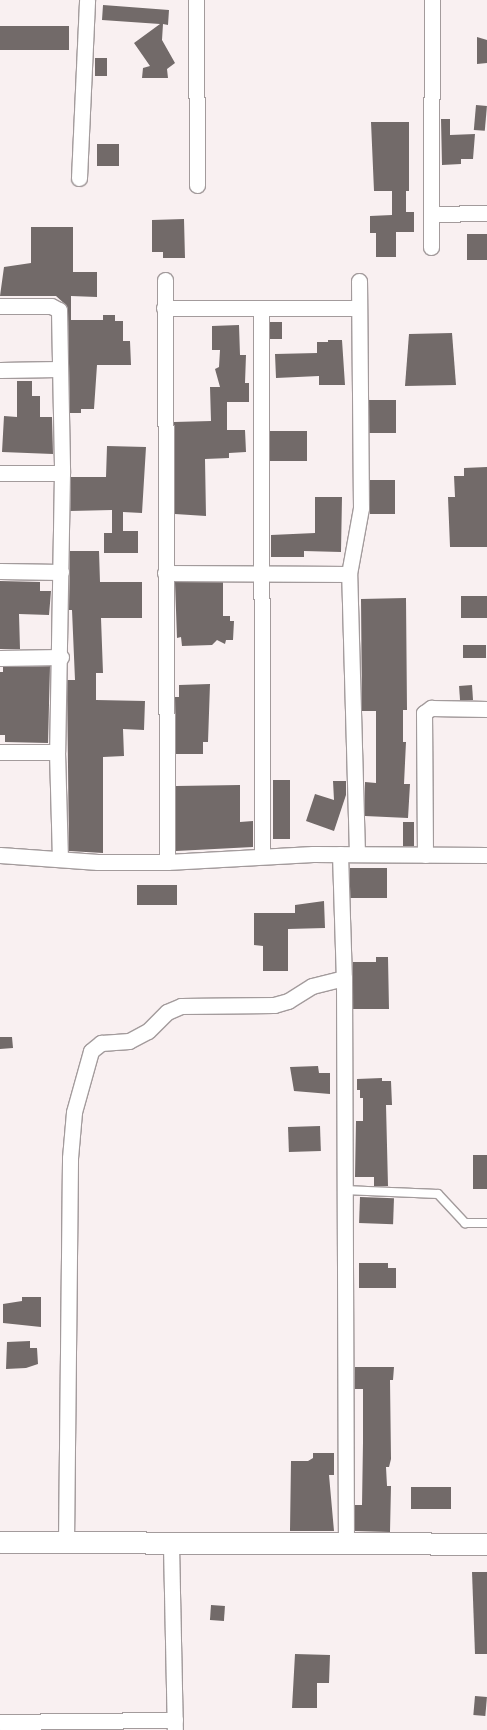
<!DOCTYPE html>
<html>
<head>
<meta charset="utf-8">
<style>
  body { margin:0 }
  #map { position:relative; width:487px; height:1730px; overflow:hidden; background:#f9f0f1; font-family:Lato,sans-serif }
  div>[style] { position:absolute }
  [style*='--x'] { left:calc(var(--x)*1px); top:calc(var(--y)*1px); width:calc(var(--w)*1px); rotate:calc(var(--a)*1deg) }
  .building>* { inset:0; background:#726a69; transform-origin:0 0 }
  .roads { filter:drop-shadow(1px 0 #a39b9c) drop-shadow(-1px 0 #a39b9c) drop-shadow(0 1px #a39b9c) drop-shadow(0 -1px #a39b9c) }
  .lane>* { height:8px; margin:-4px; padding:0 4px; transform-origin:4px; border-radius:4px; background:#fff }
  .street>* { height:15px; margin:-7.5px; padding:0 7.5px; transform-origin:7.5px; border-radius:7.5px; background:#fff }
  .secondary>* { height:21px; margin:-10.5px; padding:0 10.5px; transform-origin:10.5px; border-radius:10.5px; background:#fff }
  span { translate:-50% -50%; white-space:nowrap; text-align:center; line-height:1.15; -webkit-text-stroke:4px #fff; paint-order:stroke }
</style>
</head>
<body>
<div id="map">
  <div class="building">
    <i style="clip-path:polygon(103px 5px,169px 10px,168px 25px,163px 24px,162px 40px,175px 63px,167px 69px,168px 78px,142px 78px,143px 68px,150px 66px,134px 43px,160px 24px,102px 20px)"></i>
    <i style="left:0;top:26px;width:69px;height:24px"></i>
    <i style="clip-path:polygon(477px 37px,487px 40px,487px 63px,477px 64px)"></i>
    <i style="left:95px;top:58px;width:12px;height:18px"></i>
    <i style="left:476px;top:105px;width:11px;height:25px;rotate:5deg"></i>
    <i style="clip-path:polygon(441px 119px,450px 119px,450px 135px,475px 134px,473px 159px,461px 159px,461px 164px,442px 165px)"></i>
    <i style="clip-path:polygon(371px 122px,409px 122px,409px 191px,406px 191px,406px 212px,414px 212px,414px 232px,396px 232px,396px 257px,376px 257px,376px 233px,370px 233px,370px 216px,392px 215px,392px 191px,374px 191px)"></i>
    <i style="left:119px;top:144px;width:22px;height:22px;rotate:90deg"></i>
    <i style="clip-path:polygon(184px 219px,185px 258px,163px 258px,163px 252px,152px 252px,152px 220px)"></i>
    <i style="clip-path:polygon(31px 227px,73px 227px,73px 272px,97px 272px,97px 297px,71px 296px,71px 320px,103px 320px,103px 315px,115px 315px,115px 321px,123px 321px,123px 341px,130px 341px,131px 365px,97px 365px,94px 409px,81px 409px,81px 413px,70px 413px,66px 305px,56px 296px,0 296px,4px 267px,31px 263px)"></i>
    <i style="left:467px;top:234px;width:20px;height:26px"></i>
    <i style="left:270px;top:322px;width:12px;height:17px"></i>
    <i style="clip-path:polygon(239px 325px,240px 355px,246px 355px,245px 383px,249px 383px,249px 402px,227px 402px,227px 430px,245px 430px,246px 452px,229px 453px,229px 458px,205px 459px,206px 516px,175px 514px,174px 422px,211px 421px,210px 387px,220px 387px,215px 369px,219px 367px,220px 350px,212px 350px,212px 326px)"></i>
    <i style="clip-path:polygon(452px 333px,456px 385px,405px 386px,409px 334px)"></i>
    <i style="clip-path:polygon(328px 340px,342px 340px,345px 385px,319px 385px,319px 376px,276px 378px,275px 354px,317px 353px,317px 342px,328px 342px)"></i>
    <i style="clip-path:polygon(17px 381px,32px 381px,32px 396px,40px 396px,40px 417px,52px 417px,53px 454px,2px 452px,4px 416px,17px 417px)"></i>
    <i style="left:369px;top:400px;width:27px;height:33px"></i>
    <i style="left:270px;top:431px;width:37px;height:30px"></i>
    <i style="clip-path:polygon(107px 446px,146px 447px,142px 513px,123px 512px,123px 531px,138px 531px,138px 553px,104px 553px,104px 533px,112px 533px,112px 510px,70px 511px,71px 477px,106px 477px)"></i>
    <i style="clip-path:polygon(487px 467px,487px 547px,450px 547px,448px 497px,455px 497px,454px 476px,464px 476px,464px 468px)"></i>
    <i style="left:370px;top:480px;width:25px;height:34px"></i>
    <i style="clip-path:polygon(315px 497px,342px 497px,341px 552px,304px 551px,304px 557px,271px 557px,271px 535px,315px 533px)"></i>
    <i style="clip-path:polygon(70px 551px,99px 551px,100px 582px,142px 582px,142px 618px,101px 618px,103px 673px,96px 673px,96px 700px,145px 701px,144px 730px,123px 729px,124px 756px,103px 757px,103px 853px,69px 851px,67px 680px,75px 680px,72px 610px,69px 610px)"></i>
    <i style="clip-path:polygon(0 581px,40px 582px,40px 591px,51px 591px,49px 615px,19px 614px,20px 649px,0 649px)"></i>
    <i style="clip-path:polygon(175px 582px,223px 582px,223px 616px,230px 616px,230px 621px,234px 621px,233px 640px,226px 640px,225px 644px,217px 640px,212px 645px,182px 646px,181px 637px,177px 638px)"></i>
    <i style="left:487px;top:596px;width:22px;height:26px;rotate:90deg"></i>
    <i style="clip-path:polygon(406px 598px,407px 710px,403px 710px,403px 742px,406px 742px,404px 784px,410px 784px,408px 818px,365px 816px,365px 782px,376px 783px,376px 711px,362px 711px,361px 599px)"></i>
    <i style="left:463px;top:645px;width:23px;height:13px"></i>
    <i style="clip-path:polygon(50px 666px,48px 743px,5px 742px,5px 735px,0 735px,0 672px,3px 672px,3px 667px)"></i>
    <i style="clip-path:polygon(210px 684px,208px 742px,203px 742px,203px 754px,176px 754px,175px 697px,179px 697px,179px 685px)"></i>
    <i style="left:472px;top:685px;width:15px;height:13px;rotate:86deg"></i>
    <i style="left:273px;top:780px;width:17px;height:59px"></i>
    <i style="clip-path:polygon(333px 781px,346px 781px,346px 795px,334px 831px,306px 821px,315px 794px,334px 800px)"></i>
    <i style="clip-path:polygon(240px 785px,240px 822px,253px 821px,253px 847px,176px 851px,176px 786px)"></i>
    <i style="left:403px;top:822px;width:11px;height:24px"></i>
    <i style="left:350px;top:868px;width:37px;height:30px"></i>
    <i style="left:137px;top:885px;width:40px;height:20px"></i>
    <i style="clip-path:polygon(324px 901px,325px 928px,288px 929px,288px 971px,263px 971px,263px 946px,254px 945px,254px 913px,295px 913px,295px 905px)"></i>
    <i style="clip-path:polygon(376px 957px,388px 957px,389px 1009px,353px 1009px,353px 962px,376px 962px)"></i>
    <i style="clip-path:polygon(0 1037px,12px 1037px,13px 1048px,0 1049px)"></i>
    <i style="clip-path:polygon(318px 1066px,319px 1073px,330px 1073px,330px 1094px,294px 1091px,290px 1067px)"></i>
    <i style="clip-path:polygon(382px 1078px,382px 1081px,391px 1081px,392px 1105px,386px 1105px,388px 1186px,374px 1186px,374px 1177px,355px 1177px,356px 1121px,363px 1121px,363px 1098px,360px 1098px,360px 1090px,357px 1090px,357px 1079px)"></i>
    <i style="left:320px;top:1126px;width:25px;height:32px;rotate:88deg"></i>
    <i style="left:473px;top:1155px;width:14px;height:34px"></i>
    <i style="left:360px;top:1197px;width:34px;height:26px;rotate:2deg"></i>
    <i style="clip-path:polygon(359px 1263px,388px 1263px,388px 1268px,396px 1268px,396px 1288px,359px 1288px)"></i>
    <i style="clip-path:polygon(22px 1297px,41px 1297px,41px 1327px,3px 1323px,3px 1304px,22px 1301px)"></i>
    <i style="clip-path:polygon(30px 1341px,30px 1348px,37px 1348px,38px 1364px,26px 1368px,6px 1369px,7px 1342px)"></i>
    <i style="clip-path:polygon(355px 1367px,394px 1367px,393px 1380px,390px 1380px,391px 1459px,389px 1467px,386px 1467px,387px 1486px,391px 1486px,390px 1532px,355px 1531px,355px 1505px,362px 1505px,363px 1442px,363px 1389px,355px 1389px)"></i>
    <i style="clip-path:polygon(313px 1453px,334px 1453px,334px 1475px,329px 1475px,334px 1531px,290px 1531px,291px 1461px,308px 1461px,313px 1458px)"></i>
    <i style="left:411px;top:1487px;width:40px;height:22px"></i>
    <i style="clip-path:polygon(472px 1572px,487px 1572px,487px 1654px,475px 1654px)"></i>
    <i style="left:211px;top:1605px;width:14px;height:15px;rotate:4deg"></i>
    <i style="clip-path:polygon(295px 1654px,330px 1655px,329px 1683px,317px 1683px,317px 1708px,292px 1708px)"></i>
    <i style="left:475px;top:1696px;width:12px;height:19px;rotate:5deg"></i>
  </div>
  <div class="roads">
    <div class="lane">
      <i style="--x:344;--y:1190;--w:94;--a:2.4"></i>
      <i style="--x:438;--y:1194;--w:40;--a:47"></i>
      <i style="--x:465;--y:1223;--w:22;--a:0"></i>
    </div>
    <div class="street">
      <i style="--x:196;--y:0;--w:185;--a:89.7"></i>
      <i style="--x:79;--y:178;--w:178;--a:-87.4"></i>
      <i style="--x:431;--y:214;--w:56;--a:-1"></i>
      <i style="--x:431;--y:247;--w:247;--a:-89.8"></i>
      <i style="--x:165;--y:280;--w:582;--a:89.8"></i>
      <i style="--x:0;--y:306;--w:51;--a:0"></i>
      <i style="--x:51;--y:306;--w:9;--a:27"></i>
      <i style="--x:59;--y:310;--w:163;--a:88.9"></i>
      <i style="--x:164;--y:308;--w:195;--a:0"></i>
      <i style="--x:261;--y:309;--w:547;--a:89.9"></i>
      <i style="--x:0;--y:370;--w:58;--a:-1"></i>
      <i style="--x:0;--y:473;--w:62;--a:0"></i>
      <i style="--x:62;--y:473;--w:279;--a:91"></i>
      <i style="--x:57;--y:752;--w:105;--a:88.4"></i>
      <i style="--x:0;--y:571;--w:61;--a:0.9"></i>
      <i style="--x:165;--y:573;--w:184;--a:0.3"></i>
      <i style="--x:0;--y:658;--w:61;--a:-0.9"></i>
      <i style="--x:0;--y:752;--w:57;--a:0"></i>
      <i style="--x:340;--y:854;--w:124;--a:88.2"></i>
      <i style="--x:344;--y:978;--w:567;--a:89.8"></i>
      <i style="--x:357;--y:854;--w:280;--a:-91.6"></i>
      <i style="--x:349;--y:574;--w:67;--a:-79.7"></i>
      <i style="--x:361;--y:508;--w:227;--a:-90.5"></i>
      <i style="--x:0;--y:855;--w:98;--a:4.1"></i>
      <i style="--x:98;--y:862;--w:69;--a:0"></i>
      <i style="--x:167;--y:862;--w:146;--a:-3.1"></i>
      <i style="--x:313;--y:854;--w:174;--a:0.3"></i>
      <i style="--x:425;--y:855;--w:142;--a:-90.4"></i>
      <i style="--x:424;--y:713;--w:9;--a:-36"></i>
      <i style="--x:431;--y:708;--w:56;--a:1"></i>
      <i style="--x:66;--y:1543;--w:385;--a:-89.4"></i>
      <i style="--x:70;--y:1158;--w:46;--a:-85"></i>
      <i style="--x:74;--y:1112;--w:63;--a:-74.4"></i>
      <i style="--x:91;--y:1051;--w:13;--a:-39"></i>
      <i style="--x:101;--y:1043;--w:28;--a:-4"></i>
      <i style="--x:129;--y:1041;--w:21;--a:-28"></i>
      <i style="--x:148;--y:1031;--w:27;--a:-45"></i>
      <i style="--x:167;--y:1012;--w:15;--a:-23"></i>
      <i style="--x:181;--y:1006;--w:93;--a:-0.6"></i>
      <i style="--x:274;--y:1005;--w:15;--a:-16"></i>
      <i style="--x:288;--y:1001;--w:28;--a:-32"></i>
      <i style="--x:312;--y:986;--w:33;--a:-14"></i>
      <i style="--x:171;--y:1545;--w:185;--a:88.8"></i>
      <i style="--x:0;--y:1722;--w:175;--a:-0.7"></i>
    </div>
    <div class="secondary">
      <i style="--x:0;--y:1542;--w:487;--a:0.2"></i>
    </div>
  </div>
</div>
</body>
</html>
